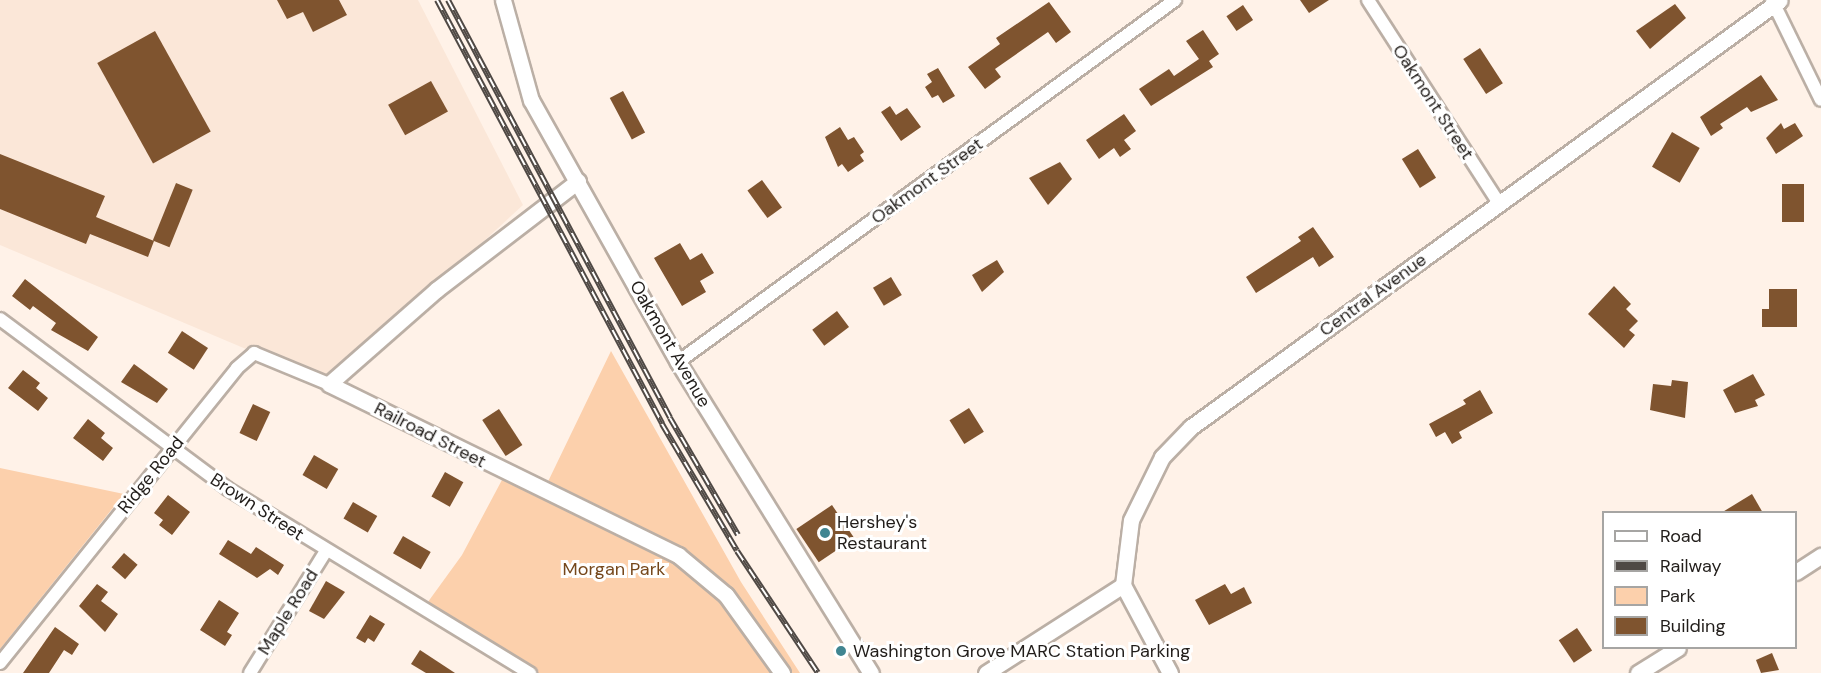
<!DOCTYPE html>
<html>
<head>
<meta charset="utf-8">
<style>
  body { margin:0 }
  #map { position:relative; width:1821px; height:673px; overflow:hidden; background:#fff2e8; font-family:"DM Sans",sans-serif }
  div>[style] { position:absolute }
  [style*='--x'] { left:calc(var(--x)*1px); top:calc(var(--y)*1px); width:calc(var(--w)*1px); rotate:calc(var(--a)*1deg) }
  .built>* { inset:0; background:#fbe7d8 }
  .green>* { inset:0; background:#fcd0ac }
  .building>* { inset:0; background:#7f542f; transform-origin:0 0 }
  .roads { filter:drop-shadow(2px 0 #bbafa5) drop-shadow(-2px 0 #bbafa5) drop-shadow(0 2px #bbafa5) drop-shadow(0 -2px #bbafa5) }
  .minor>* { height:12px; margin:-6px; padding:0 6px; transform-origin:6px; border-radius:6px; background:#fff }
  .tertiary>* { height:15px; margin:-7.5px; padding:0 7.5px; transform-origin:7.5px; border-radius:7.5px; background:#fff }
  .rail>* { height:6px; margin-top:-3px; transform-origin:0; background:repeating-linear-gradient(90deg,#fff 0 11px,#4f4945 0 22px); box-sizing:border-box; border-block:2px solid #4f4945 }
  .dots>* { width:16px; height:16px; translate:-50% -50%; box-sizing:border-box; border:3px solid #fff; border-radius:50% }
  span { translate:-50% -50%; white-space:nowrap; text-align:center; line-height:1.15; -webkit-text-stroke:6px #fff; paint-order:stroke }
  .street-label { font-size:18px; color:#211d1a }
  .poi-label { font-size:18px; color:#211d1a }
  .left { translate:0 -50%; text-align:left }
  .park-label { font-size:18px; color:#75471b }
  .legend { position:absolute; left:1602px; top:511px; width:195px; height:138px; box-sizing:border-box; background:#fff; border:2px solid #a6a5a3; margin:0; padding:8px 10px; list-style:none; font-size:18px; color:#211d1a }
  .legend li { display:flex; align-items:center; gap:12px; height:30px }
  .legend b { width:30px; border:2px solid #a6a5a3 }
</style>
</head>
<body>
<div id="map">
  <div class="built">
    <i style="clip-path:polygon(0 0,418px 0,523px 205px,329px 384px,0 245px)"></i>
  </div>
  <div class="green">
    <i style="clip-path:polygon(611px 351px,741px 582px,800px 673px,536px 673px,425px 606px,462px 555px,503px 478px,542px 494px)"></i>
    <i style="clip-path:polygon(0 468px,124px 494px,0 649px)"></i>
  </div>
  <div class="building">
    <i style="clip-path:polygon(277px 0,339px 0,347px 15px,313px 32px,303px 12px,287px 19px)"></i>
    <i style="clip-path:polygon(1300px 0,1329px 0,1309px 13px)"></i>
    <i style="clip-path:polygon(1049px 2px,1071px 32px,1056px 43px,1048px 32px,995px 69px,1001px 77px,985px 89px,968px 67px,1000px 44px,996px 38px)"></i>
    <i style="clip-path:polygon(1675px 4px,1686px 18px,1650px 49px,1636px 31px)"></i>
    <i style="left:1243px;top:5px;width:18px;height:20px;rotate:56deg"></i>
    <i style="clip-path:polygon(1203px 30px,1219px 54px,1209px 61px,1213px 67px,1151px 106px,1139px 89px,1169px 69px,1174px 76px,1199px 59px,1186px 41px)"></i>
    <i style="left:155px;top:31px;width:115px;height:66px;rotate:61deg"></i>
    <i style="left:1480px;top:48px;width:42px;height:20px;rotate:57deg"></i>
    <i style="clip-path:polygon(938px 68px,955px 96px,943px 103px,938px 95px,932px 98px,925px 87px,932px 82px,927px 74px)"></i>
    <i style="clip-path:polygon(1761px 75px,1778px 100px,1751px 112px,1747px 107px,1720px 124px,1723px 128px,1711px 136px,1700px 117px)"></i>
    <i style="left:431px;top:81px;width:35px;height:49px;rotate:61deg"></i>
    <i style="left:623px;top:91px;width:47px;height:15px;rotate:62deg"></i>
    <i style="clip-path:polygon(890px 106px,896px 115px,907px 108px,921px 127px,901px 141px,881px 112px)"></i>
    <i style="clip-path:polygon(1124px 114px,1136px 131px,1124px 140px,1131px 149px,1120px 157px,1114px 148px,1099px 159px,1086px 140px)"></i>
    <i style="clip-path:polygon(1781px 123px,1784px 129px,1795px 123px,1803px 136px,1776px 154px,1766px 138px)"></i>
    <i style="clip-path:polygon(840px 127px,848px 140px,854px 137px,864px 152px,860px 155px,864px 161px,848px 172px,842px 164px,838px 167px,825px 137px)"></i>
    <i style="left:1672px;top:132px;width:32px;height:40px;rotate:30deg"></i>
    <i style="left:1418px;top:149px;width:34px;height:19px;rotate:58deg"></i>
    <i style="clip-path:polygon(0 154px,105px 196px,96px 217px,154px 241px,148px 257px,90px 234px,86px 244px,0 209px)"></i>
    <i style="clip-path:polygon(1060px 162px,1072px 179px,1048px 205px,1029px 178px)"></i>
    <i style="left:762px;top:180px;width:34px;height:18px;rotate:54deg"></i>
    <i style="left:176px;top:183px;width:18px;height:62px;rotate:22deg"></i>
    <i style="left:1782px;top:184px;width:22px;height:38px"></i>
    <i style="clip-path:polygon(1313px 227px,1334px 257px,1319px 267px,1313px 257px,1256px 293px,1246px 277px,1301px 241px,1298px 237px)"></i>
    <i style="clip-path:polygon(680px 243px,690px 260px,702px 253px,714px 273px,700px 281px,706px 292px,682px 306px,654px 258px)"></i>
    <i style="clip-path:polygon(997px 260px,1004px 272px,982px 292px,972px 275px)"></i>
    <i style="left:891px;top:277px;width:21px;height:21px;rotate:59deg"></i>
    <i style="clip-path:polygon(25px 279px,98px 337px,88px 351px,51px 330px,56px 323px,33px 306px,30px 310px,12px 296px)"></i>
    <i style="clip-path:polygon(1614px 286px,1631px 304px,1626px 309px,1638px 321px,1629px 330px,1635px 335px,1624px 348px,1588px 314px)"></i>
    <i style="clip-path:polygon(1769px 289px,1797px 289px,1797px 327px,1762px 327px,1762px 309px,1769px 309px)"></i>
    <i style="left:837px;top:311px;width:20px;height:31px;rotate:53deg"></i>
    <i style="left:182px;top:331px;width:31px;height:26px;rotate:33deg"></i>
    <i style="clip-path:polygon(134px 364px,168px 389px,157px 403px,121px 382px)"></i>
    <i style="clip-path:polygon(23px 370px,40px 383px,36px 388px,48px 398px,38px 411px,8px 388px)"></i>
    <i style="clip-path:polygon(1753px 374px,1765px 395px,1755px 400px,1758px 406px,1735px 413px,1723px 390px)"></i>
    <i style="clip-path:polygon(1672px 380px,1688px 382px,1685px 418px,1650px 410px,1653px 384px,1671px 386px)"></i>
    <i style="clip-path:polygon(1480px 390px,1493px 413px,1459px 432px,1462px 438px,1452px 444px,1445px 432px,1436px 437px,1429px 424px,1466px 404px,1463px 400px)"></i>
    <i style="left:253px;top:404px;width:19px;height:32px;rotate:25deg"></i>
    <i style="left:969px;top:408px;width:28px;height:23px;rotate:58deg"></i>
    <i style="left:499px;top:409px;width:43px;height:20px;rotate:57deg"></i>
    <i style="clip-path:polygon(88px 419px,105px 433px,101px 438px,113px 448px,103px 461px,73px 438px)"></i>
    <i style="left:314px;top:455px;width:28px;height:23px;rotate:30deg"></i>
    <i style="left:445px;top:472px;width:21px;height:28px;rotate:29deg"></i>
    <i style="clip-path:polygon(1752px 494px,1763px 513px,1721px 513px)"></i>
    <i style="clip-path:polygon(168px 495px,190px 512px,172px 535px,159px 525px,163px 520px,154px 513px)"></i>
    <i style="left:353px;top:502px;width:28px;height:19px;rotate:30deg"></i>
    <i style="left:832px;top:505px;width:40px;height:43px;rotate:56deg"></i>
    <i style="left:403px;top:536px;width:32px;height:20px;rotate:30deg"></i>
    <i style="clip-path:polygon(228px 540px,251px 554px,256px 547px,284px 565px,278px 575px,270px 569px,257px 578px,219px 554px)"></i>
    <i style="left:124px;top:553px;width:18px;height:19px;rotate:41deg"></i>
    <i style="clip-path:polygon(326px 581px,345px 592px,324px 619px,309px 611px)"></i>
    <i style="clip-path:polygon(97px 584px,108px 592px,101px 601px,118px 614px,105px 632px,79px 606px)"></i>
    <i style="clip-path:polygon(1225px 584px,1231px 594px,1244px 587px,1252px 603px,1209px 625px,1195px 600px)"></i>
    <i style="clip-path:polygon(219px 600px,239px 613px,227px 632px,232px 635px,225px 646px,200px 630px)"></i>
    <i style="clip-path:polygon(370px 615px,385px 624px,374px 642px,368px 638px,365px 643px,356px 638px)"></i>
    <i style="clip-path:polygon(55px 627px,79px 644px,72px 655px,64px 650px,49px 673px,23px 673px)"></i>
    <i style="left:1577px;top:628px;width:27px;height:22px;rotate:56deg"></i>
    <i style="clip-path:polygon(420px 650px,455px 673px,426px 673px,411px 664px)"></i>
    <i style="clip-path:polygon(1772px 653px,1779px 670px,1761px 673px,1756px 660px)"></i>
  </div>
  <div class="roads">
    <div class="minor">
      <i style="--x:1368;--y:0;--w:242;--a:57.2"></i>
      <i style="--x:1772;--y:0;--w:111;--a:63.9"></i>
      <i style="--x:0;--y:319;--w:284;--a:36.7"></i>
      <i style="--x:228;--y:489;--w:354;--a:31.4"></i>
      <i style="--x:678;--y:362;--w:615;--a:-36.07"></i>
      <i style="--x:0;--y:663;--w:378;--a:-51.2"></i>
      <i style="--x:237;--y:368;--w:23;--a:-41"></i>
      <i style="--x:254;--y:353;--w:81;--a:22.5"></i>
      <i style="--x:250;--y:673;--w:144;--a:-58.1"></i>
    </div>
    <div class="tertiary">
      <i style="--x:503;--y:0;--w:104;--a:74.4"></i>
      <i style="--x:531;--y:100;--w:300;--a:60.7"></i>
      <i style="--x:678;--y:362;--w:366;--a:58.2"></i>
      <i style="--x:578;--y:181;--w:179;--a:142.5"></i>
      <i style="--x:436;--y:290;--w:142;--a:138.7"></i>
      <i style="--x:329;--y:384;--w:389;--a:26.1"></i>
      <i style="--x:678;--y:555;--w:62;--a:39.8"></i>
      <i style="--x:726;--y:595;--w:96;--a:54.3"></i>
      <i style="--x:1796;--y:572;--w:30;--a:-33"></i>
      <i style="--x:986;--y:673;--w:163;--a:-32.7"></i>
      <i style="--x:1170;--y:673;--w:100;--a:-118.1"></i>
      <i style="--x:1123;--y:585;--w:65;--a:-83"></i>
      <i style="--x:1131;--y:520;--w:70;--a:-63.8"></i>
      <i style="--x:1162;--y:457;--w:42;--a:-46"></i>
      <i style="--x:1191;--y:427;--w:727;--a:-35.94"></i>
      <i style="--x:1638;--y:673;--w:47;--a:-32"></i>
    </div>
  </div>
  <div class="rail">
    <i style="--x:437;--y:0;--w:480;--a:62"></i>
    <i style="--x:662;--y:424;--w:147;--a:59.4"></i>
    <i style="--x:737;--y:551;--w:146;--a:56.4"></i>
    <i style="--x:448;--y:0;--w:473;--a:62"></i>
    <i style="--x:670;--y:418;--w:135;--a:59.8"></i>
  </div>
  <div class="dots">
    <i style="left:825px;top:533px;background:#408591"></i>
    <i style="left:841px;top:651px;background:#408591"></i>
  </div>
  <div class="street-label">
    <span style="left:1433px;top:102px;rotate:57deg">Oakmont Street</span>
    <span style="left:927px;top:181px;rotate:-36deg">Oakmont Street</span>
    <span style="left:1373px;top:295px;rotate:-36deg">Central Avenue</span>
    <span style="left:670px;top:344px;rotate:60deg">Oakmont Avenue</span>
    <span style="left:430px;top:435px;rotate:27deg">Railroad Street</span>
    <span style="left:151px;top:475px;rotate:-51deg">Ridge Road</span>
    <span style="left:257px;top:507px;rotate:33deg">Brown Street</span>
    <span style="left:288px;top:612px;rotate:-58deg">Maple Road</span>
  </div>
  <div class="poi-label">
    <span class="left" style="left:837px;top:533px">Hershey's<br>Restaurant</span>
    <span class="left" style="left:853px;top:651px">Washington Grove MARC Station Parking</span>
  </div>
  <div class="park-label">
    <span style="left:614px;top:569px">Morgan Park</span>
  </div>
  <ul class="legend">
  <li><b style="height:8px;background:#fff"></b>Road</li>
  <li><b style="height:8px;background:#4f4945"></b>Railway</li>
  <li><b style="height:16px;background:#fcd0ac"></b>Park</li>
  <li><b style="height:16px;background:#7f542f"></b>Building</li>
  </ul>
</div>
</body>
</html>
